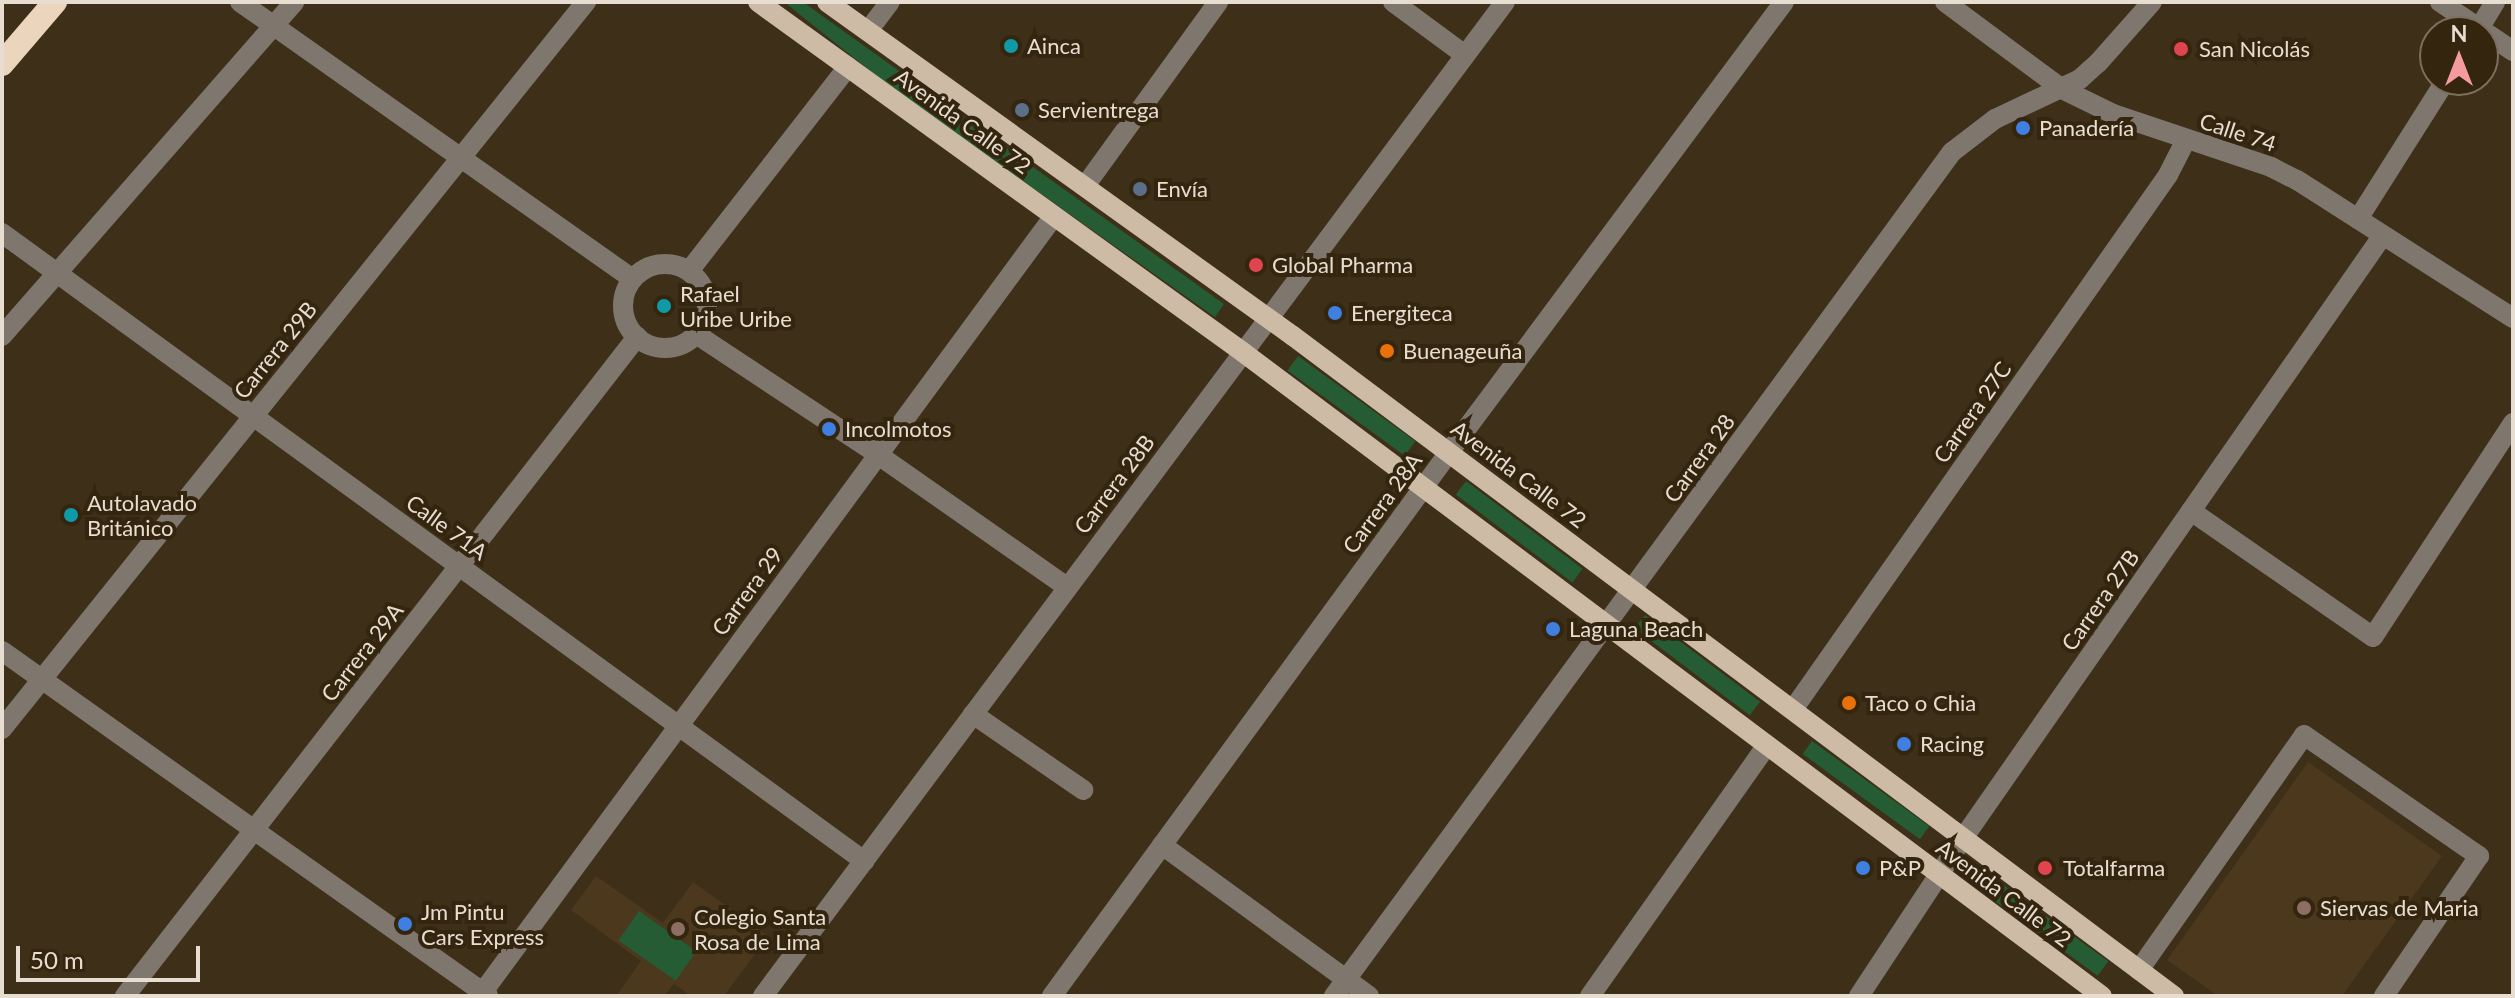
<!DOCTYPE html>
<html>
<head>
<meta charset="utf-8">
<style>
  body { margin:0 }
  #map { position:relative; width:2515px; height:998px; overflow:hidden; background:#3e2f19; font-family:Lato,sans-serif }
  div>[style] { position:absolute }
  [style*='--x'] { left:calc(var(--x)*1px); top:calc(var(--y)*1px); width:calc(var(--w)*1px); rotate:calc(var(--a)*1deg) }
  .built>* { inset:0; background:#4c381c }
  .green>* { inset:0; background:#255c34; transform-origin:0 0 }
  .minor>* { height:20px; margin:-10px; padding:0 10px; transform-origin:10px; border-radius:10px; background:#7f776d }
  .minor>.ring { margin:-10px; padding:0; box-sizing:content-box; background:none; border:20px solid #7f776d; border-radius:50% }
  .major>* { height:20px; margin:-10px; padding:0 10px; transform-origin:10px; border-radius:10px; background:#cdbba6 }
  .highway>* { height:24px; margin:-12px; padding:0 12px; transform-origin:12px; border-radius:12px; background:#ebd5bd }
  .dots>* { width:22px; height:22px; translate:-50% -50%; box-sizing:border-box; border:4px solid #34250f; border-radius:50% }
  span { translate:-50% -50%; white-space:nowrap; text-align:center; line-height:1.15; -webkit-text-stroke:8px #34250f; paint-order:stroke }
  .poi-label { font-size:22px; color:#e7ded1 }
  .left { translate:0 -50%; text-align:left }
  .street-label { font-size:22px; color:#e7ded1 }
  .frame { position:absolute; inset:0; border:4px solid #e7ded1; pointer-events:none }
  .north { position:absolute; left:2419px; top:16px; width:80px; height:80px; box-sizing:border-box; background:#34250f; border:2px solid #7c6f5d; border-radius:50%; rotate:0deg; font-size:22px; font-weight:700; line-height:32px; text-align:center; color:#e7ded1 }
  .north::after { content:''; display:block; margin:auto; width:28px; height:36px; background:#f49b9f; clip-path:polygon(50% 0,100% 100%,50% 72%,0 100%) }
  .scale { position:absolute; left:16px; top:946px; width:184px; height:36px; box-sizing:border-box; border:4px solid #e7ded1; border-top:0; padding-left:10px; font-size:24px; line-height:28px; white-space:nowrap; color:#e7ded1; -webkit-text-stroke:6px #34250f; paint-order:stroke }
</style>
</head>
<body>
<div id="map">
  <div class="built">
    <i style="clip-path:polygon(2308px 762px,2442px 856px,2342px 996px,2218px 996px,2167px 960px)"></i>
    <i style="clip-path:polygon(596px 876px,663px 923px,693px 882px,768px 936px,724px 996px,691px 996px,674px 984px,664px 996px,616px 996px,641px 961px,571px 910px)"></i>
  </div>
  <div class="green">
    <i style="clip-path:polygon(784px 2px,803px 2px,1224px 304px,1215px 317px,893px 89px)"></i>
    <i style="left:1298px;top:356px;width:145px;height:18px;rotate:36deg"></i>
    <i style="left:1466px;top:481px;width:146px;height:17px;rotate:37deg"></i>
    <i style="left:1645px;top:615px;width:144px;height:17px;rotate:37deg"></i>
    <i style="left:1812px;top:741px;width:145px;height:16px;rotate:36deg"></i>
    <i style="left:1991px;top:876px;width:145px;height:18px;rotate:36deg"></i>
    <i style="left:639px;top:911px;width:70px;height:36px;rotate:35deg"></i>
  </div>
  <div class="minor">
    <i style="--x:240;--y:2;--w:480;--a:35.2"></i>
    <i style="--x:1393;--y:2;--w:89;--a:36.4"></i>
    <i style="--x:1945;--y:2;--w:146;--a:36.6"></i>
    <i style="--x:2062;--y:89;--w:57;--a:26.1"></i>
    <i style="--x:2113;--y:114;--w:167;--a:18.5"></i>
    <i style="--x:2271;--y:167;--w:29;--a:27"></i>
    <i style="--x:2297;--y:180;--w:256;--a:32.6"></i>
    <i style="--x:2440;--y:2;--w:88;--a:33.9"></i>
    <i style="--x:868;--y:31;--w:36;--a:-53"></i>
    <i style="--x:2477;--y:32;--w:35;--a:-59"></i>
    <i style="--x:1085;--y:186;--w:227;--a:-54.1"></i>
    <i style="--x:2358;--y:219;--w:165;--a:-57.7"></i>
    <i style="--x:2;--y:233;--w:1067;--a:36.07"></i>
    <i class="ring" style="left:623px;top:264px;width:64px;height:64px"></i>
    <i style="--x:689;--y:271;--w:259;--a:-52.1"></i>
    <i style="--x:696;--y:334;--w:217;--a:33.5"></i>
    <i style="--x:877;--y:454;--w:232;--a:35"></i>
    <i style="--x:2;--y:336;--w:444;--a:-48.8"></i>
    <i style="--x:2191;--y:511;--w:221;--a:34.7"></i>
    <i style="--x:2373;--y:637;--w:256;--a:-56.8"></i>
    <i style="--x:2;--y:651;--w:596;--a:35.37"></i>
    <i style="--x:1794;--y:708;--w:651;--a:-54.94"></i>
    <i style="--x:2168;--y:175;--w:38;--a:-63"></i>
    <i style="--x:973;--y:714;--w:134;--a:34.6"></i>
    <i style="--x:2;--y:729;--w:933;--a:-51.23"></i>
    <i style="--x:1162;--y:845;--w:256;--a:36.1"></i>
    <i style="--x:2139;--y:970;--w:287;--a:-54.9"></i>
    <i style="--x:2304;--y:735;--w:213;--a:34.7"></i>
    <i style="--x:2479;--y:856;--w:169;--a:124.2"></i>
    <i style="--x:125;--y:996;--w:835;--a:-52.16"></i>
    <i style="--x:480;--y:996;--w:968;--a:-53.65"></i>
    <i style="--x:763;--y:996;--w:1240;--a:-53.26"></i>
    <i style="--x:1052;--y:996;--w:688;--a:-53.86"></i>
    <i style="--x:1458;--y:440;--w:546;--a:-53.34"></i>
    <i style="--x:1334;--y:996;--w:1046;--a:-53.79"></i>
    <i style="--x:1952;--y:152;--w:54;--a:-37.5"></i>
    <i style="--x:1995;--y:119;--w:94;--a:-25.2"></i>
    <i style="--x:2080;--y:79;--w:24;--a:-42"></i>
    <i style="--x:2098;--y:63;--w:81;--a:-48.5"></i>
    <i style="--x:1590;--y:996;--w:307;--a:-54.8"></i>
    <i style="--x:1859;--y:996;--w:191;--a:-56.6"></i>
    <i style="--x:1964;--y:837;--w:733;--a:-55.16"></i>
  </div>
  <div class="major">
    <i style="--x:758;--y:2;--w:599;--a:35.84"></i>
    <i style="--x:1244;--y:353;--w:1072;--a:36.85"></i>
    <i style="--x:827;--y:2;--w:573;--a:35.63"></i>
    <i style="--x:1293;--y:336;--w:1101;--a:36.84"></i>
  </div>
  <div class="highway">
    <i style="--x:2;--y:64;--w:82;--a:-49.5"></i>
  </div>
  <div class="dots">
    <i style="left:1011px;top:46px;background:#0f9aa8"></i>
    <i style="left:2181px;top:49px;background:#e0444e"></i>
    <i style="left:1022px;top:110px;background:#5c6f8a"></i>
    <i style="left:2023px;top:128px;background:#3f7fe0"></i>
    <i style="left:1140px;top:189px;background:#5c6f8a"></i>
    <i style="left:1256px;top:265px;background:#e0444e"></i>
    <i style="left:664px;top:306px;background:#0f9aa8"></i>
    <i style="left:1335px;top:313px;background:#3f7fe0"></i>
    <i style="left:1387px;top:351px;background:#e8710a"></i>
    <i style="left:829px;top:429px;background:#3f7fe0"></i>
    <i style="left:71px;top:515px;background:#0f9aa8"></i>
    <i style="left:1553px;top:629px;background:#3f7fe0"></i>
    <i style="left:1849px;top:703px;background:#e8710a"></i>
    <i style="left:1904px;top:744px;background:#3f7fe0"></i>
    <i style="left:1863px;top:868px;background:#3f7fe0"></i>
    <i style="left:2045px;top:868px;background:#e0444e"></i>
    <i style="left:2304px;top:908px;background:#8d6e63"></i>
    <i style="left:405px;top:924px;background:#3f7fe0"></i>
    <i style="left:678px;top:929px;background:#8d6e63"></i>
  </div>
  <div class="poi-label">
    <span class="left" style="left:1027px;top:46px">Ainca</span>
    <span class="left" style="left:2199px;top:49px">San Nicolás</span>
    <span class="left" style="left:1038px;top:110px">Servientrega</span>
    <span class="left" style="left:2039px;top:128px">Panadería</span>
    <span class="left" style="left:1156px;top:189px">Envía</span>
    <span class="left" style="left:1272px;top:265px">Global Pharma</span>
    <span class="left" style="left:680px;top:306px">Rafael<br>Uribe Uribe</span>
    <span class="left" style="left:1351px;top:313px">Energiteca</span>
    <span class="left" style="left:1403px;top:351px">Buenageuña</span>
    <span class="left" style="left:845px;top:429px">Incolmotos</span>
    <span class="left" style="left:87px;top:515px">Autolavado<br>Británico</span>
    <span class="left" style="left:1569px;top:629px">Laguna Beach</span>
    <span class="left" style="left:1865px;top:703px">Taco o Chia</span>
    <span class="left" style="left:1920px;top:744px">Racing</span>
    <span class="left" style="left:1879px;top:868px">P&amp;P</span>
    <span class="left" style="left:2063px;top:868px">Totalfarma</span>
    <span class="left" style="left:2320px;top:908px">Siervas de Maria</span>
    <span class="left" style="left:421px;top:924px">Jm Pintu<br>Cars Express</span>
    <span class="left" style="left:694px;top:929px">Colegio Santa<br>Rosa de Lima</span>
  </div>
  <div class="street-label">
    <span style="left:963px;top:121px;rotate:36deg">Avenida Calle 72</span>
    <span style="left:2238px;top:132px;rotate:18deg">Calle 74</span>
    <span style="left:275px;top:350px;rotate:-51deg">Carrera 29B</span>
    <span style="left:1972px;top:412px;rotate:-55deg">Carrera 27C</span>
    <span style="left:1699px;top:458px;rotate:-54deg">Carrera 28</span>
    <span style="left:1519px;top:474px;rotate:37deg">Avenida Calle 72</span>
    <span style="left:1114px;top:484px;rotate:-53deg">Carrera 28B</span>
    <span style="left:1382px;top:503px;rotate:-54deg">Carrera 28A</span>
    <span style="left:447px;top:527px;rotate:36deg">Calle 71A</span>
    <span style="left:747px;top:591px;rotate:-54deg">Carrera 29</span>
    <span style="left:2100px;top:600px;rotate:-55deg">Carrera 27B</span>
    <span style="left:362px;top:652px;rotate:-52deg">Carrera 29A</span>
    <span style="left:2004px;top:893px;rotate:37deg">Avenida Calle 72</span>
  </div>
  <div class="frame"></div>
  <div class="north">N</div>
  <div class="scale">50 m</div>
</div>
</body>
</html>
